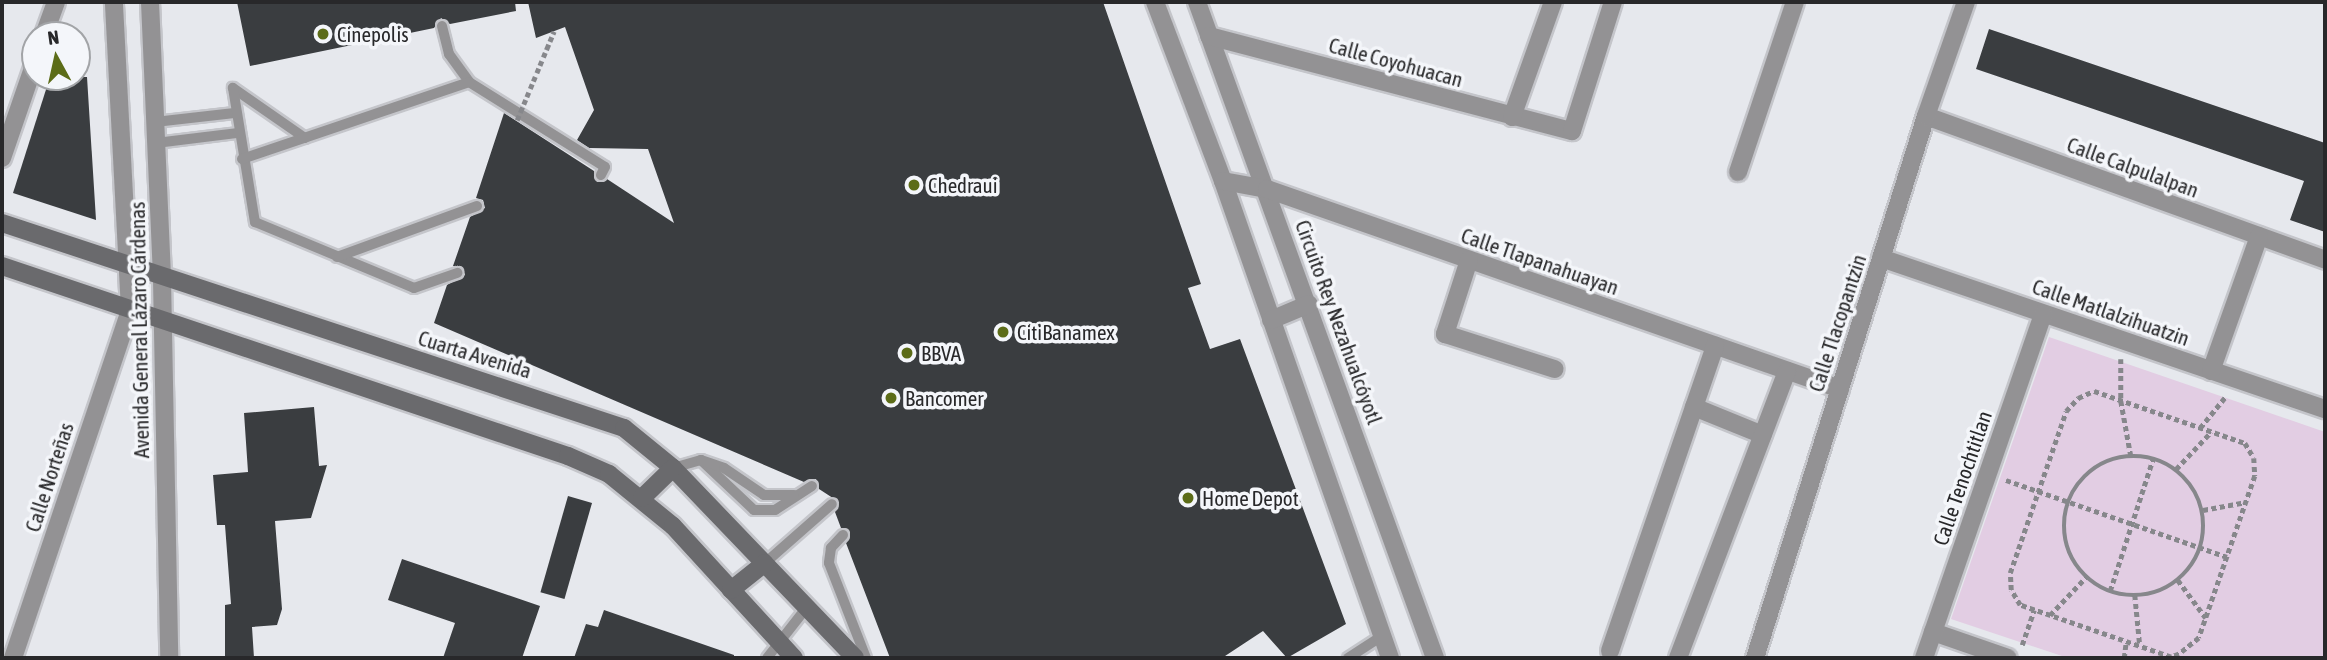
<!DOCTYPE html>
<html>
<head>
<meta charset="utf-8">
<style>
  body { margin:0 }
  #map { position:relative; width:2327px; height:660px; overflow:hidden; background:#e6e8ed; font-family:"Asap Condensed",sans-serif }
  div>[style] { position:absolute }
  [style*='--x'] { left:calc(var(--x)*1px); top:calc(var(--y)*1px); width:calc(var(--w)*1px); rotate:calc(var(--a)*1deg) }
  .green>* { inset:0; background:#e2cde3 }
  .building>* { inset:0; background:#3a3d40; transform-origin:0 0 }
  .path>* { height:4.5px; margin-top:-2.25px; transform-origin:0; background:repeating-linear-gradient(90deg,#86878b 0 5px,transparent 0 8.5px) }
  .path>.ring { margin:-2.25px; padding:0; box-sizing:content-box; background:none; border:4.5px solid #86878b; border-radius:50% }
  .roads { filter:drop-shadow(2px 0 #c4c5ca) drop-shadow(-2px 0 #c4c5ca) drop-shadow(0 2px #c4c5ca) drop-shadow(0 -2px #c4c5ca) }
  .service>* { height:10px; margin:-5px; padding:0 5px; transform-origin:5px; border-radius:5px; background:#939294 }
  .minor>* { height:18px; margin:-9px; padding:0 9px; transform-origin:9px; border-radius:9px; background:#939294 }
  .tertiary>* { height:18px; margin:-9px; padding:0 9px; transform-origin:9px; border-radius:9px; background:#939294 }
  .secondary>* { height:18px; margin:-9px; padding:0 9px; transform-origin:9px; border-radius:9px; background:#6a6a6d }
  .path-bridge>* { height:4.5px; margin-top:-2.25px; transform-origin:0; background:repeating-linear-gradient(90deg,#86878b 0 5px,transparent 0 8.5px) }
  .dots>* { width:19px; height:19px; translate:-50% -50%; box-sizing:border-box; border:4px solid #f4f6fa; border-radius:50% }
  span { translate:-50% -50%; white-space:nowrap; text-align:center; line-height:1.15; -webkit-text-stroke:7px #f4f6fa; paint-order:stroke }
  .poi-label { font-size:21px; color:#28282a }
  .left { translate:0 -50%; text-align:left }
  .street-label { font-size:21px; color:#28282a }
  .frame { position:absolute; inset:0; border:4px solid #28282a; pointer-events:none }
  .north { position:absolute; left:21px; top:21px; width:70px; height:70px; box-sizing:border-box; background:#f4f6fa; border:2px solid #a2a4a7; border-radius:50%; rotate:352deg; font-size:19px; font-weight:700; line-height:28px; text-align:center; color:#28282a }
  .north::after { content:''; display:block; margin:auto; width:24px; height:32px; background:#5c6c18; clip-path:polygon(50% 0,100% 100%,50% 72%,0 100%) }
</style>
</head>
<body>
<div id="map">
  <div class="green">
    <i style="clip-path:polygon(2049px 337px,2325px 432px,2325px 658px,2068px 658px,1951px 619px)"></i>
  </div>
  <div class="building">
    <i style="clip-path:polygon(237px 2px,515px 2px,516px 11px,450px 24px,441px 18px,434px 28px,250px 66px)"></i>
    <i style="clip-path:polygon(528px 2px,1103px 2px,1201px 284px,1188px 288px,1210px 349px,1240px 339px,1346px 624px,1287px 658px,1263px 631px,1222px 658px,890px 658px,846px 543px,850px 532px,841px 528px,835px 512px,839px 502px,819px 489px,816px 479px,804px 482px,434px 323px,447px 285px,465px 275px,462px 267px,453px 266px,470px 217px,485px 208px,483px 200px,476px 198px,504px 113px,594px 171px,597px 182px,607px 179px,674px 223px,648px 149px,589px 148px,577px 140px,594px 110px,565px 27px,536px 38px)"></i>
    <i style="clip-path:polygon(1989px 29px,2325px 143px,2325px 232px,2290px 220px,2304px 181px,1976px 69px)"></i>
    <i style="clip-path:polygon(50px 77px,87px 77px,96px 220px,13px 193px)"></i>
    <i style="clip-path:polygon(314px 407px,319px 466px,327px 465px,311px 518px,275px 521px,282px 609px,277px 625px,252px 627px,254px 658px,225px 658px,225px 605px,231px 604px,225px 525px,217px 525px,213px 475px,248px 472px,244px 413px)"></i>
    <i style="left:568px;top:496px;width:25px;height:100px;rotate:16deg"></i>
    <i style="clip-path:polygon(402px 559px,540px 606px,522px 658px,443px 658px,455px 623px,388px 600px)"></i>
    <i style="clip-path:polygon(604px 610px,734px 655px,734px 658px,574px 658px,586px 624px,598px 627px)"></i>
  </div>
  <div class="path">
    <i style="--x:2121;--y:359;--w:42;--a:90"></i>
    <i style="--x:2121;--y:401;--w:56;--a:79.7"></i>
    <i style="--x:2094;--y:391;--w:160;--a:19"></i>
    <i style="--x:2245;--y:443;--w:17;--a:59"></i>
    <i style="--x:2254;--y:458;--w:18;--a:87"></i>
    <i style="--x:2255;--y:476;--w:171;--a:109.1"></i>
    <i style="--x:2199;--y:638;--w:26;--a:141"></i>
    <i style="--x:2179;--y:654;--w:9;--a:159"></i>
    <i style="--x:2171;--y:657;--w:160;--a:-161"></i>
    <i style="--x:2020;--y:605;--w:17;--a:-121"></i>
    <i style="--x:2011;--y:590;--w:17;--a:-93"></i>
    <i style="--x:2010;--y:573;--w:171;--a:-70.9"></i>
    <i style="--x:2066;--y:411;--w:18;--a:-47"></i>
    <i style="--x:2078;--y:398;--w:17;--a:-24"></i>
    <i style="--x:2200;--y:428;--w:41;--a:-50.9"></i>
    <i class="ring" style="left:2064px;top:456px;width:135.5px;height:135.5px"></i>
    <i style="--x:2176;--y:469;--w:51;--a:-46.6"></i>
    <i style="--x:2006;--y:480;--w:234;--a:19.2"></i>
    <i style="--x:2203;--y:510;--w:44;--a:-10.5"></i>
    <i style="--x:2178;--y:580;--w:47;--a:53.6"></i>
    <i style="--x:2110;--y:591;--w:139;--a:-72"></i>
    <i style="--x:2135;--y:595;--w:51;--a:84.4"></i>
    <i style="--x:2050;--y:615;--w:52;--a:-46.5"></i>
    <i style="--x:2022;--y:645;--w:37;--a:-71"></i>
    <i style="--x:2124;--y:658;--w:17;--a:-83"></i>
  </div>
  <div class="roads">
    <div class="service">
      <i style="--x:442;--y:26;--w:29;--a:76"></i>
      <i style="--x:449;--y:54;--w:34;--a:54"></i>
      <i style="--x:469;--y:82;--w:160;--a:32"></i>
      <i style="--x:605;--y:167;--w:9;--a:117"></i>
      <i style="--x:155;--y:122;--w:80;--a:-6.5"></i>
      <i style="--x:305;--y:138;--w:88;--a:-145.2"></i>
      <i style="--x:233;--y:88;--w:136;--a:80.7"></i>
      <i style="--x:255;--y:222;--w:172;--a:22.5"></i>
      <i style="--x:414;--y:288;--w:46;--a:-19.2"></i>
      <i style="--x:156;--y:143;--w:83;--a:-7"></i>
      <i style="--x:242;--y:159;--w:240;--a:-18.7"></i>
      <i style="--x:337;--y:257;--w:149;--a:-20"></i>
      <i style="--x:701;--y:460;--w:73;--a:43.3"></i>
      <i style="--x:754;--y:510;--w:21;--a:0"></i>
      <i style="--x:775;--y:510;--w:44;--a:-33"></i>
      <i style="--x:673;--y:468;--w:29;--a:-16"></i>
      <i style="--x:701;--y:460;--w:24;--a:19"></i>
      <i style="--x:724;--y:468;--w:48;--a:34"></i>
      <i style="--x:764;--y:495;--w:30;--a:0"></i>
      <i style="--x:843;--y:535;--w:18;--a:133"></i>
      <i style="--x:831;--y:548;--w:15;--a:98"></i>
      <i style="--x:829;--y:563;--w:102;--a:68.7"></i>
      <i style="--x:765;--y:563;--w:89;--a:-41.4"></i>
      <i style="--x:767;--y:658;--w:65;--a:-51.9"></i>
      <i style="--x:1348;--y:658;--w:40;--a:-32.9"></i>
    </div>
    <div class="minor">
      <i style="--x:1155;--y:2;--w:191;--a:69.2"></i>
      <i style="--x:1223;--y:181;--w:505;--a:70.7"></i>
      <i style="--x:1197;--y:2;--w:698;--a:70.06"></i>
      <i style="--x:44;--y:35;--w:35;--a:-70"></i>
      <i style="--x:1209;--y:36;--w:375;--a:14.7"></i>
      <i style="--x:1572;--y:131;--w:135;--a:-72.4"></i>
      <i style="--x:1926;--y:116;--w:424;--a:19.8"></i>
      <i style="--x:1512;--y:117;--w:122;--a:-70.4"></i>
      <i style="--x:2;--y:158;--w:102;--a:-71"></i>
      <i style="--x:1738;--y:172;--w:179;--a:-71.5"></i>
      <i style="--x:1223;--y:181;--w:45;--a:10.3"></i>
      <i style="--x:1267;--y:189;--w:607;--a:19.24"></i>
      <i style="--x:1881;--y:258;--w:469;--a:18.8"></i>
      <i style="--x:1469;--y:260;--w:78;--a:108"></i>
      <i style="--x:1445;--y:334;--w:115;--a:17.7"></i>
      <i style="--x:1271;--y:320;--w:41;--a:-22.8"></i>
      <i style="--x:2211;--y:371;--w:143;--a:-70.4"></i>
      <i style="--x:1694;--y:407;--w:74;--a:22.1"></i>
      <i style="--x:1933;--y:632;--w:79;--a:19.1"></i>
      <i style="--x:1610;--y:651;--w:323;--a:-71"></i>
      <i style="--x:1678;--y:658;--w:307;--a:-69.2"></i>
      <i style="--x:1755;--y:658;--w:568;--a:-72.49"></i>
      <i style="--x:1926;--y:116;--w:121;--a:-70.7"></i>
      <i style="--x:1924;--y:658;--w:364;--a:-70.9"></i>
    </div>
    <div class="tertiary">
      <i style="--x:150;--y:2;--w:277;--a:87.5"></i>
      <i style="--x:162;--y:279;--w:379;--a:88.9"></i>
      <i style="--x:13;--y:658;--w:367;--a:-71.4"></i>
      <i style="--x:130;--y:310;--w:308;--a:-93"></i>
    </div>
    <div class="secondary">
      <i style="--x:2;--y:223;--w:655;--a:18.24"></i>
      <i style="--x:624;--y:428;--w:63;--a:39.2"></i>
      <i style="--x:673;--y:468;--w:263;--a:46.2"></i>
      <i style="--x:2;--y:266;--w:597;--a:18.56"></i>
      <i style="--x:568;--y:456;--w:45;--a:23.7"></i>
      <i style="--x:609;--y:474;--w:82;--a:39.1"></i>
      <i style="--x:673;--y:526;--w:179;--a:47.5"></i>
      <i style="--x:642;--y:498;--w:43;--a:-44.1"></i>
      <i style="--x:731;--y:590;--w:43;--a:-38.5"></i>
    </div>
  </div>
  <div class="path-bridge">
    <i style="--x:517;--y:120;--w:96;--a:-67.4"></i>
  </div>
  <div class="dots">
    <i style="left:323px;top:34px;background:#5c6c18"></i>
    <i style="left:914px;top:185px;background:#5c6c18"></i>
    <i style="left:1003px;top:332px;background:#5c6c18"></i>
    <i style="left:907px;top:353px;background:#5c6c18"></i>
    <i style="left:891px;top:398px;background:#5c6c18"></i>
    <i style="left:1188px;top:498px;background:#5c6c18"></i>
  </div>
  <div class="poi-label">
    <span class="left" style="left:337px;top:34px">Cinepolis</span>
    <span class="left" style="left:928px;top:185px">Chedraui</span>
    <span class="left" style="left:1017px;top:332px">CitiBanamex</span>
    <span class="left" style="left:921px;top:353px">BBVA</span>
    <span class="left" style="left:905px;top:398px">Bancomer</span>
    <span class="left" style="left:1202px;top:498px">Home Depot</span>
  </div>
  <div class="street-label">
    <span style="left:1396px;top:62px;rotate:15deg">Calle Coyohuacan</span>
    <span style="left:2133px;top:167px;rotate:20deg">Calle Calpulalpan</span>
    <span style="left:1540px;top:261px;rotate:19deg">Calle Tlapanahuayan</span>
    <span style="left:2111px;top:312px;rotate:19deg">Calle Matlalzihuatzin</span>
    <span style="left:1339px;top:322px;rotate:70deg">Circuito Rey Nezahualcóyotl</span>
    <span style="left:1837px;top:323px;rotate:-72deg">Calle Tlacopantzin</span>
    <span style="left:139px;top:330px;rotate:-91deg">Avenida General Lázaro Cárdenas</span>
    <span style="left:475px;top:354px;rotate:17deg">Cuarta Avenida</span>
    <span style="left:49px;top:477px;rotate:-72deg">Calle Norteñas</span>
    <span style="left:1962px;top:478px;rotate:-71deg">Calle Tenochtitlan</span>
  </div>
  <div class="frame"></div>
  <div class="north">N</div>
</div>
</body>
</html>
